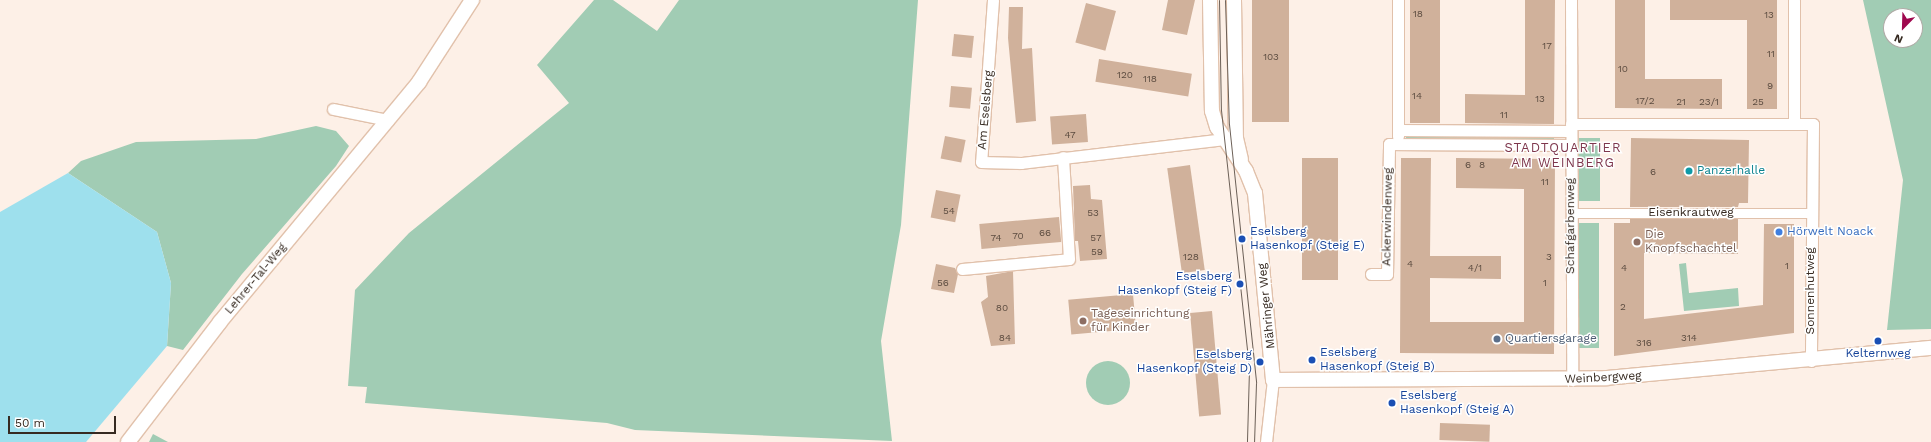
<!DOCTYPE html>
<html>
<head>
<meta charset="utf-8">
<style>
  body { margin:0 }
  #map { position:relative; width:1931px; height:442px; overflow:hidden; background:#fdf0e7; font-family:"Work Sans",sans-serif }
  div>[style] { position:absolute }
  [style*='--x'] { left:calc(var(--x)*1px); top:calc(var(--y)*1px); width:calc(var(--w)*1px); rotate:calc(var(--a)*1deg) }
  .green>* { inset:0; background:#a1ccb4; transform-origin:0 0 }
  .round { border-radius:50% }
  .water>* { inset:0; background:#9ee0ed }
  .building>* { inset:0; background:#d0b19b; transform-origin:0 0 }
  .roads { filter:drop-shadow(1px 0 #e1c1ab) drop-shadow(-1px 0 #e1c1ab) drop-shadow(0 1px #e1c1ab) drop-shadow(0 -1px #e1c1ab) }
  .pedestrian>* { height:9px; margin:-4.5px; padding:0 4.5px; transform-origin:4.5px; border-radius:4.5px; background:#fff }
  .minor>* { height:11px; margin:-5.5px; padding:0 5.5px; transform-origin:5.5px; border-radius:5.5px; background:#fff }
  .tertiary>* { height:14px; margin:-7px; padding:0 7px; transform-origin:7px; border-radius:7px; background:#fff }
  .tram>* { height:1px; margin:-0.5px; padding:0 0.5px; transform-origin:0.5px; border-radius:0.5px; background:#6c6057 }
  .dots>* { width:11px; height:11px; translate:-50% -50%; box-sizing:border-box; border:2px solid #fff; border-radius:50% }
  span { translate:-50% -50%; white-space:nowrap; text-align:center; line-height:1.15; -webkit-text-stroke:3px #fff; paint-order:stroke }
  .number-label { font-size:10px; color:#5c4c40 }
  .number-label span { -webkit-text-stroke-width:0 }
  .street-label { font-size:12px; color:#362a21 }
  .culture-label { font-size:12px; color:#0d838f }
  .left { translate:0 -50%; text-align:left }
  .transit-label { font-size:12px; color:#164399 }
  .right { translate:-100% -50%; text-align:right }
  .shop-label { font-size:12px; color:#366cbe }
  .education-label { font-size:12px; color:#785e54 }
  .service-label { font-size:12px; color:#4e5e75 }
  .neighbourhood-label { font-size:13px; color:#7e374d; letter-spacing:1px }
  .north { position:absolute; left:1883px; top:8px; width:40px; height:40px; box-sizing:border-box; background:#fff; border:1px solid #afaaa6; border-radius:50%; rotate:203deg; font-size:11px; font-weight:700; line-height:16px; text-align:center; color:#362a21 }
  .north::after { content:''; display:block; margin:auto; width:14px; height:18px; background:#9f084e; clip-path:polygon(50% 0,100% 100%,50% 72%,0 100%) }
  .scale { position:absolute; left:8px; top:416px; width:108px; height:18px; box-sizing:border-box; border:2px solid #362a21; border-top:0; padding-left:5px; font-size:12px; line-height:14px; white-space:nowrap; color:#362a21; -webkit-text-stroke:3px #fff; paint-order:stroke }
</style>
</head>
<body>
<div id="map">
  <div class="green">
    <i style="clip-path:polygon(594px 0,613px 0,657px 31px,679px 0,918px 0,901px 225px,881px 341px,892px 441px,635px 430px,607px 423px,365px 403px,367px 387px,348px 386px,355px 290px,409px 233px,569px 103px,537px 65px)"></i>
    <i style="clip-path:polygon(evenodd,1863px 0,1931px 0,1931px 329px,1887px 330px,1903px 180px,1863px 0,1891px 16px,1915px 16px,1915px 40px,1891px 40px,1891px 16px)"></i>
    <i style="clip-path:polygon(316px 126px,336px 131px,349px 146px,336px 166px,242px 274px,183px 350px,167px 346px,171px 283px,157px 232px,68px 173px,81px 161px,136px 142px,256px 139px)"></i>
    <i style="left:1406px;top:131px;width:148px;height:13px"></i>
    <i style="left:1578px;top:138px;width:22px;height:63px"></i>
    <i style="left:1578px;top:223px;width:21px;height:125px"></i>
    <i style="clip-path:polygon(1686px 263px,1689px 293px,1738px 288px,1739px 306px,1684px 311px,1679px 264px)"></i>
    <i class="round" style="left:1086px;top:361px;width:44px;height:44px"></i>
    <i style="clip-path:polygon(153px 434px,168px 442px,149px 442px)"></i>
  </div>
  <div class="water">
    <i style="clip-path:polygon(68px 173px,157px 232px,171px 283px,167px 346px,86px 442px,0 442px,0 212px)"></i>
  </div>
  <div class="building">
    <i style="clip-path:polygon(1168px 0,1195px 0,1187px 35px,1162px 30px)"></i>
    <i style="left:1252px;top:0;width:37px;height:122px"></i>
    <i style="left:1410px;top:0;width:30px;height:123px"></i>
    <i style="clip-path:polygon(1525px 0,1555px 0,1554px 124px,1465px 123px,1465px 94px,1525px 95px)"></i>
    <i style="clip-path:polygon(1615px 0,1645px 0,1645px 79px,1722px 79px,1722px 109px,1615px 108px)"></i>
    <i style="clip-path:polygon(1670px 0,1777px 0,1777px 109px,1747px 109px,1747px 20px,1670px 20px)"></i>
    <i style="left:1086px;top:3px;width:31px;height:41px;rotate:15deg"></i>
    <i style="clip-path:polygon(1009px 7px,1023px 7px,1022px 49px,1032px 48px,1036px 121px,1016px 123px,1008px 38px)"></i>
    <i style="left:954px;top:34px;width:20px;height:22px;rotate:6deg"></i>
    <i style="left:1099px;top:59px;width:94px;height:23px;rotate:9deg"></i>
    <i style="left:951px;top:86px;width:21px;height:21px;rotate:5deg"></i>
    <i style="left:1086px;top:114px;width:28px;height:36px;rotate:86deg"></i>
    <i style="left:945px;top:136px;width:21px;height:23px;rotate:11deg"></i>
    <i style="clip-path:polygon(1631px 138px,1749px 140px,1748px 203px,1739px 203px,1738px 207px,1630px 207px)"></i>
    <i style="left:1302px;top:158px;width:36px;height:122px"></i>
    <i style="clip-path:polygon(1401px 158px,1431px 158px,1430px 256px,1501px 256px,1501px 279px,1430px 278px,1430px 322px,1524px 322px,1524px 189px,1456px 188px,1456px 158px,1555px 159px,1554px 354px,1400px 353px)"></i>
    <i style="left:1190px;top:165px;width:106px;height:23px;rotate:82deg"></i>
    <i style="clip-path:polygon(1090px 185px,1091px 199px,1102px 200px,1107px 259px,1080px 261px,1078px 241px,1075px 241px,1073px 186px)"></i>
    <i style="left:936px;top:190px;width:25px;height:28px;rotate:11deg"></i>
    <i style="left:1059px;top:217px;width:25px;height:80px;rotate:85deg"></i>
    <i style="clip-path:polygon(1630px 219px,1738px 219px,1738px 254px,1644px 253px,1644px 319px,1763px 305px,1764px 224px,1794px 224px,1794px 333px,1614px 356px,1614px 223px,1630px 223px)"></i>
    <i style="clip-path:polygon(936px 264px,955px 268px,958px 274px,954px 293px,931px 289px)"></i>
    <i style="clip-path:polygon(1013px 271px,1015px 344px,991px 346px,981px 302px,988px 297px,986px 276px)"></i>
    <i style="left:1133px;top:294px;width:35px;height:65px;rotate:85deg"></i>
    <i style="left:1212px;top:311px;width:104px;height:22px;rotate:85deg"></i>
    <i style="left:1440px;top:423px;width:50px;height:17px;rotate:2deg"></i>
  </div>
  <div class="roads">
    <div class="pedestrian">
      <i style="--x:1571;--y:213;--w:241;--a:0"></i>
    </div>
    <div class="minor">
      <i style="--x:993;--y:0;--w:162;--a:94.2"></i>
      <i style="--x:981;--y:162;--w:40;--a:1.4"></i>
      <i style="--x:1021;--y:163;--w:204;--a:-6.7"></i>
      <i style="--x:1398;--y:0;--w:136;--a:90"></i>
      <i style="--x:1571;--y:0;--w:380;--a:89.8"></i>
      <i style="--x:1794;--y:0;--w:124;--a:90"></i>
      <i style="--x:1794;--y:124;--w:19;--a:0"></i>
      <i style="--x:1813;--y:124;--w:237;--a:90.5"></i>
      <i style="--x:333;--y:109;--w:56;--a:11.3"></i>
      <i style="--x:1571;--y:124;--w:223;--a:0"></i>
      <i style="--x:1398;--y:130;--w:173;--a:0.3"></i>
      <i style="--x:962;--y:269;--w:107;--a:-5.3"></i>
      <i style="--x:1069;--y:259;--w:102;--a:-93.4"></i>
      <i style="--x:1371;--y:274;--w:16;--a:0"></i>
      <i style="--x:1387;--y:274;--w:130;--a:-89.1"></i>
      <i style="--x:1389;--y:144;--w:182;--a:0.3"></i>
      <i style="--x:1266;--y:442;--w:62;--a:-83.6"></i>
    </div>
    <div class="tertiary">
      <i style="--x:1210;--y:0;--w:111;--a:89"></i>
      <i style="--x:1212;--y:111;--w:17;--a:73"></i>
      <i style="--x:1217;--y:127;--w:53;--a:56.6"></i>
      <i style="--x:1246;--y:171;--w:24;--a:68"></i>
      <i style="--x:1255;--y:193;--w:188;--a:84.5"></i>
      <i style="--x:1273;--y:380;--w:333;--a:-0.3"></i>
      <i style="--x:1606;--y:378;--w:326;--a:-5.3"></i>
      <i style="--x:1234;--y:0;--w:138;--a:89.2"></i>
      <i style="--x:1236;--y:138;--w:22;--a:77"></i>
      <i style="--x:128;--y:442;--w:151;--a:-52.5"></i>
      <i style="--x:220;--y:322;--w:312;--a:-50.3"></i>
      <i style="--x:419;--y:82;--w:98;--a:-57.1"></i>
    </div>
  </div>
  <div class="tram">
    <i style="--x:1219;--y:0;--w:110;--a:89"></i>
    <i style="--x:1221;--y:110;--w:261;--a:83.8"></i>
    <i style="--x:1249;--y:369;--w:73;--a:91.6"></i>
    <i style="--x:1225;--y:0;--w:124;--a:88.2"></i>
    <i style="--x:1229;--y:124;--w:260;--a:84"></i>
    <i style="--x:1256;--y:383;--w:59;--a:91.9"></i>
  </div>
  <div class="dots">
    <i style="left:1689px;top:171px;background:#0f9aa8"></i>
    <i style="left:1779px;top:232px;background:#3f7fe0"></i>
    <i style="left:1242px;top:239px;background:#1a4fb4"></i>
    <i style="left:1637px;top:242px;background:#8d6e63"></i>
    <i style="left:1240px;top:284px;background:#1a4fb4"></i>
    <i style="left:1083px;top:321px;background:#8d6e63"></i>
    <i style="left:1497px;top:339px;background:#5c6f8a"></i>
    <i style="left:1878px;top:341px;background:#1a4fb4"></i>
    <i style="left:1312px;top:360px;background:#1a4fb4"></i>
    <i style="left:1260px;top:362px;background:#1a4fb4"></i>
    <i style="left:1392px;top:403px;background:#1a4fb4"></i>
  </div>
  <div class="number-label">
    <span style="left:1418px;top:14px">18</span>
    <span style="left:1769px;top:15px">13</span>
    <span style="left:1547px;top:46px">17</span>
    <span style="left:1771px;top:54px">11</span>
    <span style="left:1271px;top:57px">103</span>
    <span style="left:1623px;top:69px">10</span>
    <span style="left:1125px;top:75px">120</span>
    <span style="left:1150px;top:79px">118</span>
    <span style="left:1770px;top:86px">9</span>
    <span style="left:1417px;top:96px">14</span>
    <span style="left:1540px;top:99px">13</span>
    <span style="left:1645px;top:101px">17/2</span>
    <span style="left:1681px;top:102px">21</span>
    <span style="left:1709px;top:102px">23/1</span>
    <span style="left:1758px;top:102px">25</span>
    <span style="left:1504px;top:115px">11</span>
    <span style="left:1070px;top:135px">47</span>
    <span style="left:1468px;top:165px">6</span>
    <span style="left:1482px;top:165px">8</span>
    <span style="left:1653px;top:172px">6</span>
    <span style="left:1545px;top:182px">11</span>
    <span style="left:949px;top:211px">54</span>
    <span style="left:1093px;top:213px">53</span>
    <span style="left:1045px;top:233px">66</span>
    <span style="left:1018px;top:236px">70</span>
    <span style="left:996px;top:238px">74</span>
    <span style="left:1096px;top:238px">57</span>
    <span style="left:1097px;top:252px">59</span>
    <span style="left:1191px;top:257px">128</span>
    <span style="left:1549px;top:257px">3</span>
    <span style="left:1410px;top:264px">4</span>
    <span style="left:1787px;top:266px">1</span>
    <span style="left:1475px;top:268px">4/1</span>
    <span style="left:1624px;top:268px">4</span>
    <span style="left:943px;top:283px">56</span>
    <span style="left:1545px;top:283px">1</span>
    <span style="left:1623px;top:307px">2</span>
    <span style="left:1002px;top:308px">80</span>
    <span style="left:1005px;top:338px">84</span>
    <span style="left:1689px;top:338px">314</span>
    <span style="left:1644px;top:343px">316</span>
  </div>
  <div class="street-label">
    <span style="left:986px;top:110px;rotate:-85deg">Am Eselsberg</span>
    <span style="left:1691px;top:213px">Eisenkrautweg</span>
    <span style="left:1388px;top:217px;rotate:-89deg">Ackerwindenweg</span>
    <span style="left:1571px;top:226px;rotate:-90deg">Schafgarbenweg</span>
    <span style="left:256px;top:279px;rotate:-50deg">Lehrer-Tal-Weg</span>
    <span style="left:1811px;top:291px;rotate:-90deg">Sonnenhutweg</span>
    <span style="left:1267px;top:306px;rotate:-96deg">Mähringer Weg</span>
    <span style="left:1603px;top:378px;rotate:-3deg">Weinbergweg</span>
  </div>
  <div class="culture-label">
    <span class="left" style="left:1697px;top:171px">Panzerhalle</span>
  </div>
  <div class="transit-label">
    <span class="left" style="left:1250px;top:239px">Eselsberg<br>Hasenkopf (Steig E)</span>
    <span class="right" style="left:1232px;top:284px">Eselsberg<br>Hasenkopf (Steig F)</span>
    <span class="left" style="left:1320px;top:360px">Eselsberg<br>Hasenkopf (Steig B)</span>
    <span style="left:1878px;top:354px">Kelternweg</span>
    <span class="right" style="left:1252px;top:362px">Eselsberg<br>Hasenkopf (Steig D)</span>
    <span class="left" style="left:1400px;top:403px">Eselsberg<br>Hasenkopf (Steig A)</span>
  </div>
  <div class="shop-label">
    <span class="left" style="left:1787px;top:232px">Hörwelt Noack</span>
  </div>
  <div class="education-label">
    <span class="left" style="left:1645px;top:242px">Die<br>Knopfschachtel</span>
    <span class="left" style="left:1091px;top:321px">Tageseinrichtung<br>für Kinder</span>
  </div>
  <div class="service-label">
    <span class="left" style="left:1505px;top:339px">Quartiersgarage</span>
  </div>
  <div class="neighbourhood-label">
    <span style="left:1563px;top:156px">STADTQUARTIER<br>AM WEINBERG</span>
  </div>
  <div class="north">N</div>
  <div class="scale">50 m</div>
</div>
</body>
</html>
